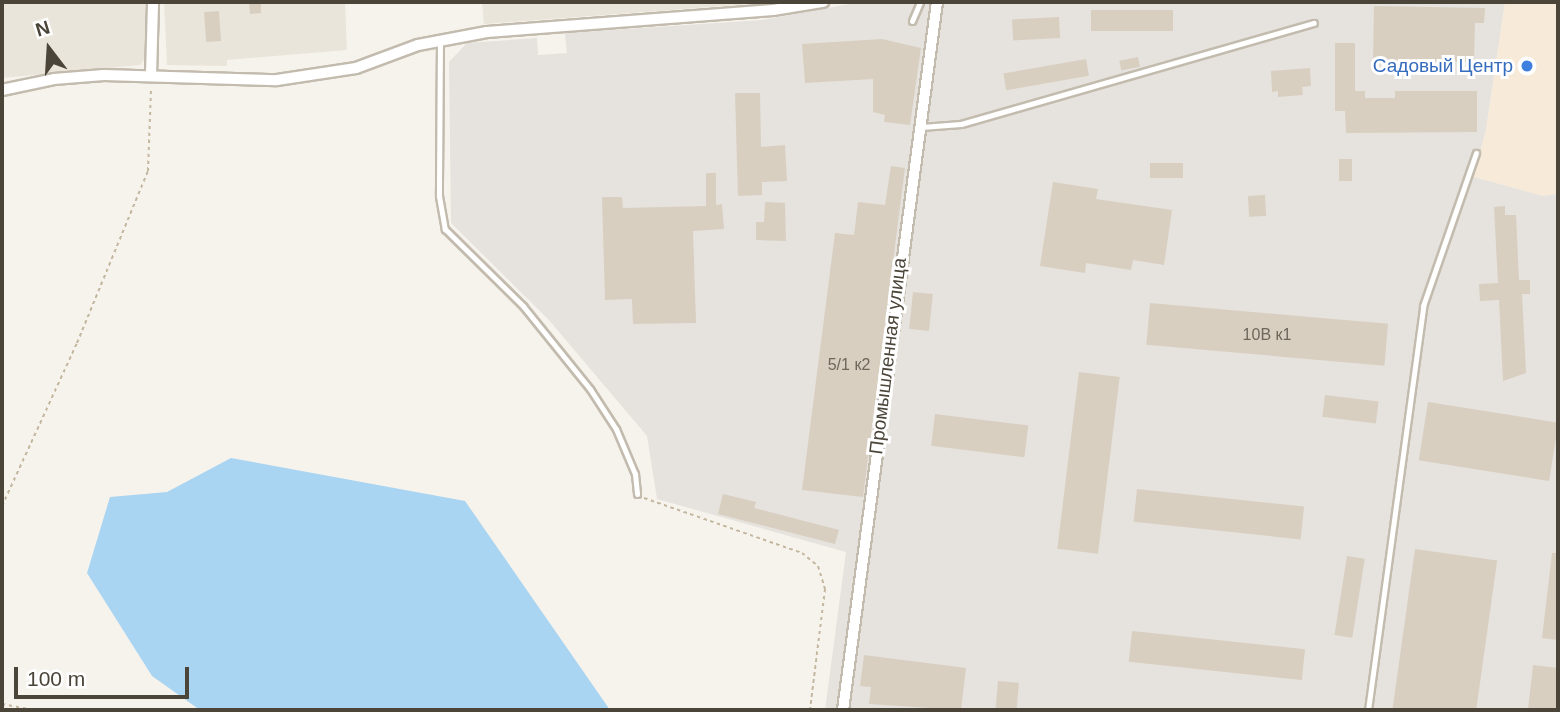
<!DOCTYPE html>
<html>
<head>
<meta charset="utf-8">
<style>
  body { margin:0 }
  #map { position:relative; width:1560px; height:712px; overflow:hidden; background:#f6f3ec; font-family:Helvetica,sans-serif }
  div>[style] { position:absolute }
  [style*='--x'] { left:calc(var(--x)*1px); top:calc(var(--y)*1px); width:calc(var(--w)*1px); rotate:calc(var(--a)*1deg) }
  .residential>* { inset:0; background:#eae5da }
  .commercial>* { inset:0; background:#f7ead8 }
  .industrial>* { inset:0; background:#e6e2dd }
  .water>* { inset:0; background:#a9d4f2 }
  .building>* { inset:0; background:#d8cfc1; transform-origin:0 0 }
  .path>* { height:2px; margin-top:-1px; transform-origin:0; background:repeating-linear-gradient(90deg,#c4b79f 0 3.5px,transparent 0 7px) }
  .roads { filter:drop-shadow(2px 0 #c2bbae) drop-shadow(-2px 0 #c2bbae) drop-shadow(0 2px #c2bbae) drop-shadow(0 -2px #c2bbae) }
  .service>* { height:5px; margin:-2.5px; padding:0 2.5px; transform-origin:2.5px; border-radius:2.5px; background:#fff }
  .minor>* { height:10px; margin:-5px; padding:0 5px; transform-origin:5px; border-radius:5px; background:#fff }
  .dots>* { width:19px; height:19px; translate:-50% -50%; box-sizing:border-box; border:4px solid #fff; border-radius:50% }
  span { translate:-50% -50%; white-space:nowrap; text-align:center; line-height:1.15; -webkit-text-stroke:6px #fff; paint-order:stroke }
  .number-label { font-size:16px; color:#6e675b }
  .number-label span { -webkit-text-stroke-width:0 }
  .shop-label { font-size:19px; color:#366cbe }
  .right { translate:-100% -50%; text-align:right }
  .street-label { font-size:19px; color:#4b4439 }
  .frame { position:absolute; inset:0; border:4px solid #4b4439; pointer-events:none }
  .north { position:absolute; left:14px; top:14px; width:70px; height:70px; -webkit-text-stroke:5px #fff; paint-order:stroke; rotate:343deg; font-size:19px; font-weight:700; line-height:28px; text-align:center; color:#4b4439 }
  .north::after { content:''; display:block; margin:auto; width:24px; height:32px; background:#4b4439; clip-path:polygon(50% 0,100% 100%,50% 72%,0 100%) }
  .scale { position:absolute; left:14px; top:667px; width:175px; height:32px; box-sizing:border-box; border:4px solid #4b4439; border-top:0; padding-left:9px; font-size:21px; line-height:24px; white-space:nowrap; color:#4b4439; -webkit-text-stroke:5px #fff; paint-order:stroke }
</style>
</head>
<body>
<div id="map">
  <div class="residential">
    <i style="clip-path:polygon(2px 2px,148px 2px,147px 56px,140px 65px,2px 78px)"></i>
    <i style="clip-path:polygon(164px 2px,345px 2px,347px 50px,227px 60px,227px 66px,167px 65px)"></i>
    <i style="clip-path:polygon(482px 2px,778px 2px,484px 24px)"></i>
  </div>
  <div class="commercial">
    <i style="clip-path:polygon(1505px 2px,1558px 2px,1558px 194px,1543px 196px,1474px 177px,1486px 129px)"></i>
  </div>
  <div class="industrial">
    <i style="clip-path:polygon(860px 2px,1505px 2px,1486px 129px,1474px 177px,1543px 196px,1558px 194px,1558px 710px,825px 710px,846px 552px,657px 499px,647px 436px,548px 319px,451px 223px,449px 62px,467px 43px,537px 38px,538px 55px,567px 53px,565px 33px,762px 20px)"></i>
  </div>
  <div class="water">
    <i style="clip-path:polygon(231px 458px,465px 501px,610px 710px,200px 710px,152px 676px,87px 573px,110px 497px,167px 492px)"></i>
  </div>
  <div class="building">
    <i style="clip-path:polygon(249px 2px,261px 2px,261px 13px,250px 14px)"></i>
    <i style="clip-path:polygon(1374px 6px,1485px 8px,1484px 23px,1475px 23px,1474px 62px,1373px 60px)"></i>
    <i style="left:1173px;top:10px;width:21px;height:82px;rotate:90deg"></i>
    <i style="left:219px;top:11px;width:30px;height:15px;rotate:86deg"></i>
    <i style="left:1059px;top:17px;width:21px;height:47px;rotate:87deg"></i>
    <i style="clip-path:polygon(882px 39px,921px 48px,910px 125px,884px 122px,885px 115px,873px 112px,873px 79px,805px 83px,802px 44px)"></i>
    <i style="clip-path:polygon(1335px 43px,1355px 43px,1355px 91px,1365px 91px,1365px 98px,1395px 98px,1395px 91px,1477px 91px,1477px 132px,1346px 133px,1345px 111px,1335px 111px)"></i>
    <i style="left:1138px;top:57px;width:10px;height:19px;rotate:79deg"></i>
    <i style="left:1086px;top:59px;width:17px;height:84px;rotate:80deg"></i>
    <i style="clip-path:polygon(1310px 68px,1311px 86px,1302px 87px,1303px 95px,1278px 97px,1278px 91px,1272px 92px,1271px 71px)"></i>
    <i style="clip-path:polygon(735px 93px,760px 93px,761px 147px,785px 145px,787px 181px,762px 182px,762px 195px,738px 196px)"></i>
    <i style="left:1339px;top:159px;width:13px;height:22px"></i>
    <i style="left:1150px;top:163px;width:33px;height:15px"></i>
    <i style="clip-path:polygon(891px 166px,905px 168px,863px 497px,802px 490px,835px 233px,854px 235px,858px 202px,885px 205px)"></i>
    <i style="clip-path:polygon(706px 173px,716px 173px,716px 205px,722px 204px,724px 229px,693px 231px,696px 323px,633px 324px,632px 299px,605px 300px,602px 197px,622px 197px,623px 208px,706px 206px)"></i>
    <i style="clip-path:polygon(1053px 182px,1098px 189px,1096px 199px,1172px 210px,1164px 265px,1133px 260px,1131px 270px,1086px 263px,1085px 273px,1040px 266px)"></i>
    <i style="left:1265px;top:195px;width:21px;height:17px;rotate:87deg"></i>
    <i style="clip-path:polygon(765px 202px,785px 203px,786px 241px,756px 240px,756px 222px,764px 222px)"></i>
    <i style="clip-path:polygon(1505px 206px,1505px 215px,1516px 215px,1519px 280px,1530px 280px,1530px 294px,1522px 294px,1526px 373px,1503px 381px,1499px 300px,1480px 301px,1479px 284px,1498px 283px,1494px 207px)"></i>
    <i style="left:913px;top:292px;width:20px;height:37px;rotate:6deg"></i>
    <i style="left:1150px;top:303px;width:239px;height:42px;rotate:5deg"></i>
    <i style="left:1079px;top:372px;width:41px;height:178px;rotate:7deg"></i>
    <i style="left:1325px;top:395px;width:54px;height:22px;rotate:7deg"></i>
    <i style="left:1428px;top:402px;width:132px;height:59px;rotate:9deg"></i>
    <i style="left:935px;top:414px;width:94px;height:32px;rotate:7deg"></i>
    <i style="left:1137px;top:489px;width:168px;height:33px;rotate:6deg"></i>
    <i style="clip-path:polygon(723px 494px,756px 502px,754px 508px,839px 530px,835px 544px,718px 514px)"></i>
    <i style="left:1415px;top:549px;width:83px;height:163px;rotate:8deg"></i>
    <i style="clip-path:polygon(1552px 553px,1558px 553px,1558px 640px,1542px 638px)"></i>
    <i style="left:1347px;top:556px;width:18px;height:80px;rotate:9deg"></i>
    <i style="left:1132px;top:631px;width:174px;height:31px;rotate:6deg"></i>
    <i style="clip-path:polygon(864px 655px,966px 668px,961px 710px,869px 704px,871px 687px,860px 686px)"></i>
    <i style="clip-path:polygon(1533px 665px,1558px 668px,1558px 710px,1528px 710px)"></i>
    <i style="left:998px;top:681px;width:21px;height:29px;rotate:5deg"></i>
  </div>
  <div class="path">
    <i style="--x:644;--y:498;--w:167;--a:19.2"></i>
    <i style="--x:802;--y:553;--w:21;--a:39"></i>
    <i style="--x:818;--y:566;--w:24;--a:73"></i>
    <i style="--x:825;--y:589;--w:122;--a:97.1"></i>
    <i style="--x:2;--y:506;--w:179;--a:-65.3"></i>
    <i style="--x:77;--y:343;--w:186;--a:-67.6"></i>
    <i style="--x:148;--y:171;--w:81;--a:-87.9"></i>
    <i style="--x:2;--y:704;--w:32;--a:11"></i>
  </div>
  <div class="roads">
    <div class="service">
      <i style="--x:912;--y:21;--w:21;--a:-67"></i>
      <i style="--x:440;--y:40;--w:156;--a:90.4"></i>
      <i style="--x:439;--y:196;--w:34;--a:80"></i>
      <i style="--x:445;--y:229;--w:110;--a:44.6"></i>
      <i style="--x:523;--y:306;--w:107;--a:51.1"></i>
      <i style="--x:590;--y:389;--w:48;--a:57"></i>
      <i style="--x:616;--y:429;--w:49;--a:67.1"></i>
      <i style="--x:635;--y:474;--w:20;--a:84"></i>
      <i style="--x:921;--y:127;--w:40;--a:-4.3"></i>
      <i style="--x:961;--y:124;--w:367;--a:-16"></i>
      <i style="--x:1368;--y:710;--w:408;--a:-82.2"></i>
      <i style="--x:1423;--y:306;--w:162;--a:-70.9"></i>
    </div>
    <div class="minor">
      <i style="--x:151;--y:75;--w:73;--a:-88.4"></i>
      <i style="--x:2;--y:90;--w:53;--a:-11.9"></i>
      <i style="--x:54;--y:79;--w:50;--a:-4.6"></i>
      <i style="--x:104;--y:75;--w:173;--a:1.7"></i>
      <i style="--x:277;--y:80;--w:80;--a:-8.6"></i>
      <i style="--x:356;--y:68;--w:66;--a:-20.4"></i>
      <i style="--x:418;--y:45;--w:70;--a:-10.7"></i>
      <i style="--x:487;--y:32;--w:287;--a:-4.4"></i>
      <i style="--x:773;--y:10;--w:51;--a:-9.1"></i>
      <i style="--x:843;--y:710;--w:714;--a:-82.44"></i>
    </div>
  </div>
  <div class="dots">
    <i style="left:1527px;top:66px;background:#3f7fe0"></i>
  </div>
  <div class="number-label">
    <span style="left:1267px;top:335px">10В к1</span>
    <span style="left:849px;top:365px">5/1 к2</span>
  </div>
  <div class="shop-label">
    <span class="right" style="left:1513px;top:66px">Садовый Центр</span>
  </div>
  <div class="street-label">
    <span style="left:888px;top:356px;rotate:-83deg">Промышленная улица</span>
  </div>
  <div class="frame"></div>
  <div class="north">N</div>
  <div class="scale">100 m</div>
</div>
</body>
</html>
